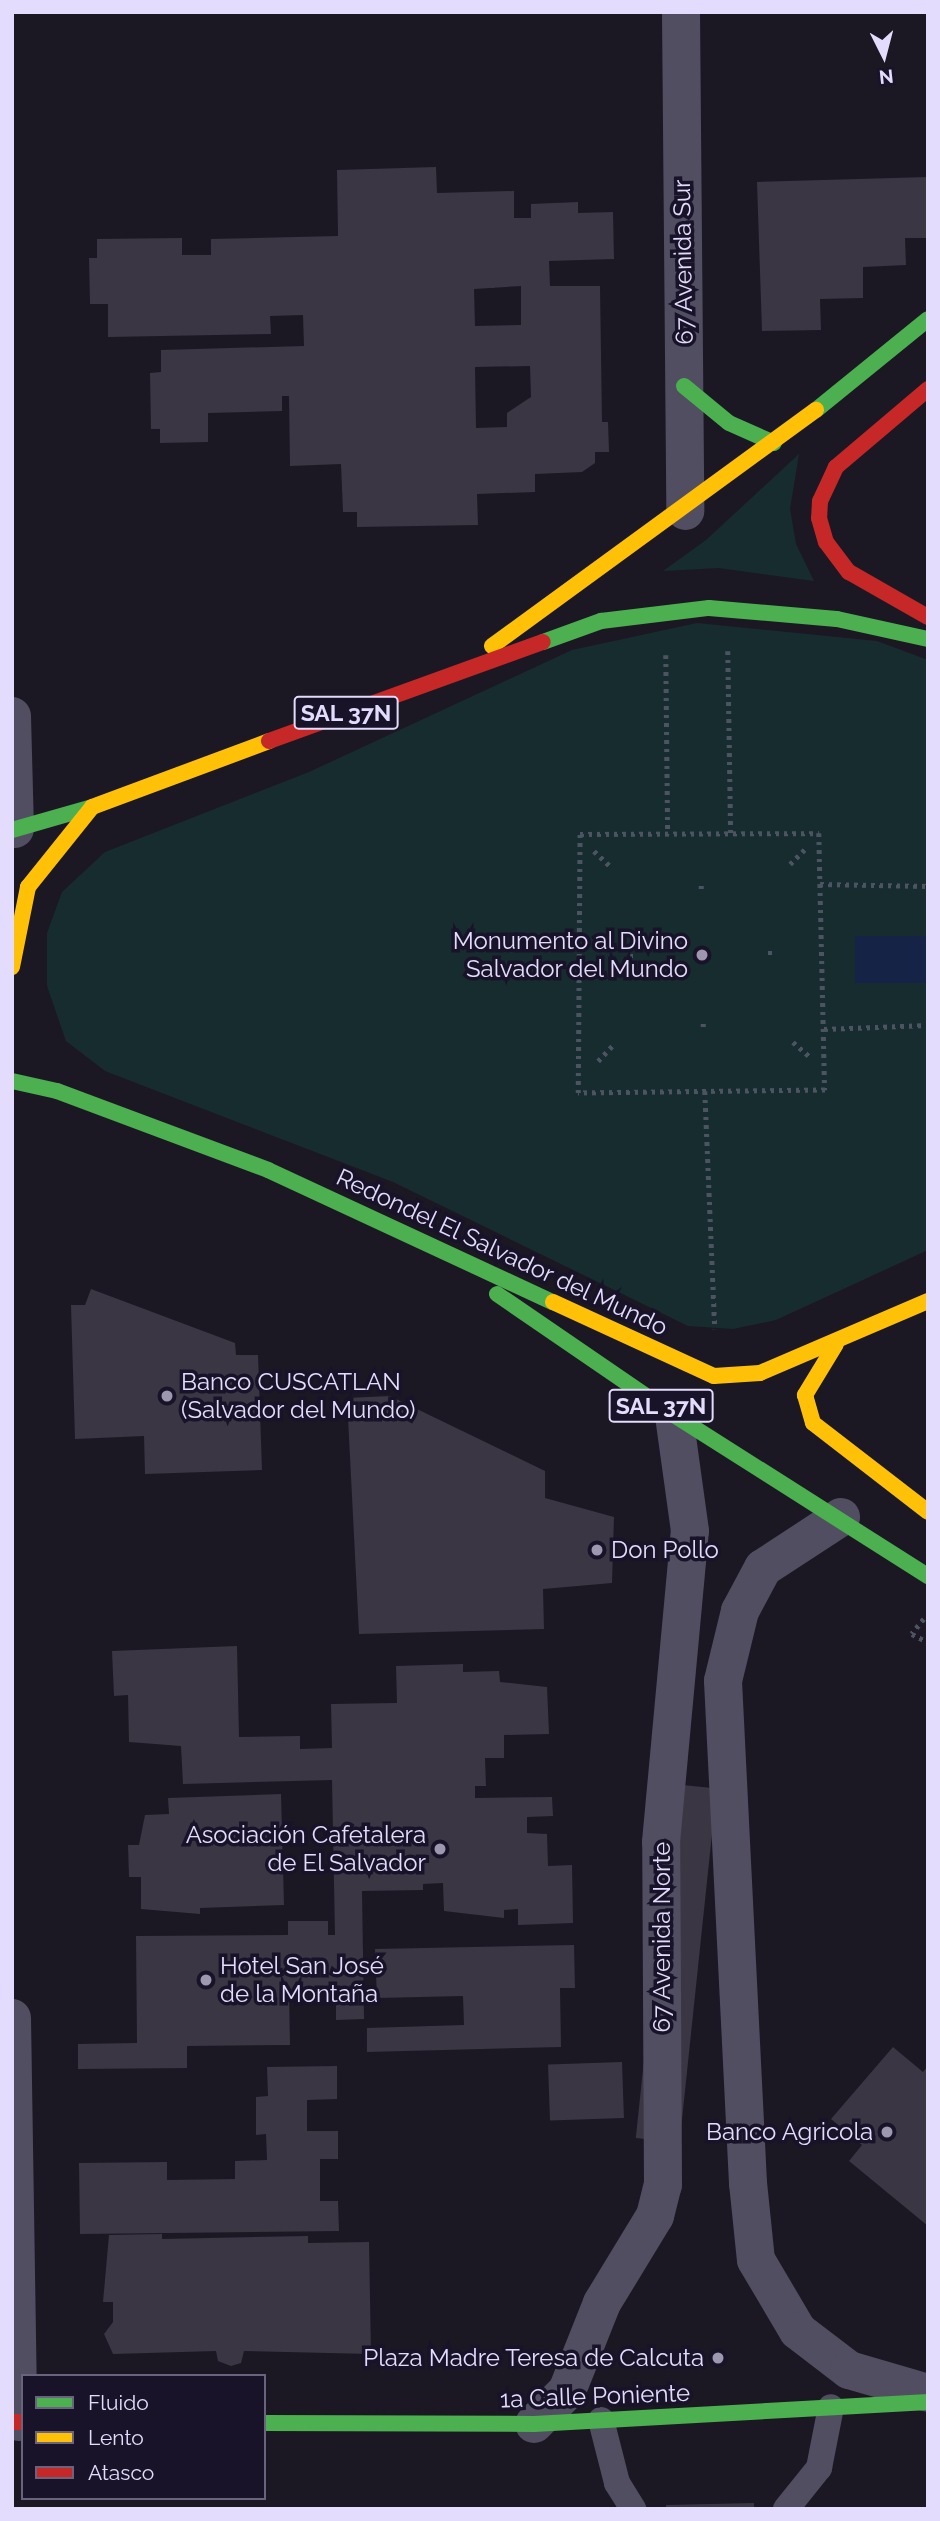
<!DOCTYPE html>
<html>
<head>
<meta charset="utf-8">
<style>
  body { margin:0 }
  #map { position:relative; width:940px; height:2521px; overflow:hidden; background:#1b1823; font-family:Raleway,sans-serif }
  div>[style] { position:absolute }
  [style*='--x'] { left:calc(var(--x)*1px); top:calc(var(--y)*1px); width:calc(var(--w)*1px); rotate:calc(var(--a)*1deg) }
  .green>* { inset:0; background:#172c2f }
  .water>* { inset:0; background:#152346; transform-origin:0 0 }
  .building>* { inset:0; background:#3a3644; transform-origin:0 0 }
  .path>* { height:4.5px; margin-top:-2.25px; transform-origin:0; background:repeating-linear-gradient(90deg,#4c5462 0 3.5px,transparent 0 8.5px) }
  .lane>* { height:26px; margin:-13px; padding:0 13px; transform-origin:13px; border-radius:13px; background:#514e62 }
  .street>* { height:38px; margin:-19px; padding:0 19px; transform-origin:19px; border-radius:19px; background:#514e62 }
  .fast>* { height:16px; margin:-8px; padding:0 8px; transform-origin:8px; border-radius:8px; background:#4caf50 }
  .slow>* { height:16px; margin:-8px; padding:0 8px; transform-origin:8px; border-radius:8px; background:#ffc107 }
  .jam>* { height:16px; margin:-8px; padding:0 8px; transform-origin:8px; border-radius:8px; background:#c62828 }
  .dots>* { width:19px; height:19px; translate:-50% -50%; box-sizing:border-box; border:4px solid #181328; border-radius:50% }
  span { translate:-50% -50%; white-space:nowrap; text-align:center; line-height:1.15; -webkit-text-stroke:7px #181328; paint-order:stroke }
  .shield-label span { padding:2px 5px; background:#181328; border:2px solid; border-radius:5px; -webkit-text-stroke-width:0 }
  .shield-label { font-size:23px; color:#e3dcfc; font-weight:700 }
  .street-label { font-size:24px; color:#e3dcfc }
  .poi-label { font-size:24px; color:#e3dcfc }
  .right { translate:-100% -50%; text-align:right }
  .left { translate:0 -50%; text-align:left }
  .frame { position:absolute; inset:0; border:14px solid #e3dcfc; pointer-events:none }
  .legend { position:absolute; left:21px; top:2374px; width:245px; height:126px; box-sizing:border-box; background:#181328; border:2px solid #69637d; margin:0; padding:9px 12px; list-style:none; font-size:21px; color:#e3dcfc }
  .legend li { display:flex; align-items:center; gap:14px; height:35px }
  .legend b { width:35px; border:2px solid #69637d }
  .north { position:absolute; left:849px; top:21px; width:70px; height:70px; -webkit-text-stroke:5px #181328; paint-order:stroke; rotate:174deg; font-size:19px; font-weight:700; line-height:28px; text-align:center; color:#e3dcfc }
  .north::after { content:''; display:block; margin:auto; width:24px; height:32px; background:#e3dcfc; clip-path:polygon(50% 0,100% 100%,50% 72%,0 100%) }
</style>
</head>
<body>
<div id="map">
  <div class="green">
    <i style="clip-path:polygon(799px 454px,790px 509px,796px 544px,814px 581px,719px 568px,663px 571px,706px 540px)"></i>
    <i style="clip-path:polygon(697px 623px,877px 641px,928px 660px,928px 1250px,776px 1320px,733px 1329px,688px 1326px,393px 1182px,105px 1071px,66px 1041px,47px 986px,47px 933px,62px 892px,105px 852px,309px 772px,572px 650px)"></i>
  </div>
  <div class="water">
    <i style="left:928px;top:936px;width:47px;height:73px;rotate:90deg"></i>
  </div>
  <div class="building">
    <i style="clip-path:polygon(evenodd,436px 167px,437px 193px,514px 191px,514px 218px,531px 218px,531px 204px,578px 202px,578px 213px,613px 212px,614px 259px,549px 261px,550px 286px,600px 286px,602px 422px,608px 422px,609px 452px,595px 452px,595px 463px,582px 472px,535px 474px,535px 492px,477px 494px,478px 525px,357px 527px,357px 512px,343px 512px,341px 464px,290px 466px,289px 396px,282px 396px,282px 411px,208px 413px,208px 442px,160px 443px,160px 429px,151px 429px,150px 373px,161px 372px,161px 350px,304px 346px,303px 315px,270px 316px,271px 334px,108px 337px,108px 304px,90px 304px,89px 258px,97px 258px,97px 239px,182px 238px,182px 255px,211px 255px,211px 239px,338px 236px,337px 170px,436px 167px,521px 286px,521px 325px,475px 326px,474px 289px,521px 286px,436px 167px,530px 366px,531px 397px,507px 413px,507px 427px,476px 428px,475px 367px,530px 366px)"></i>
    <i style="clip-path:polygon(928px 177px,928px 238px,905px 238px,906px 265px,863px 267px,863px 298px,820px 299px,821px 330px,762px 331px,757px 182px)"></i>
    <i style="clip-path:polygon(91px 1289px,235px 1343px,236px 1355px,258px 1355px,262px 1470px,145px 1474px,144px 1436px,75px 1439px,71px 1305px,85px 1305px)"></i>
    <i style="clip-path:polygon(390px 1396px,545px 1471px,545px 1498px,614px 1517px,612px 1583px,543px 1589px,544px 1629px,359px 1634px,347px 1398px)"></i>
    <i style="clip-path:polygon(237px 1646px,239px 1737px,300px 1736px,300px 1749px,332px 1748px,331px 1704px,397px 1703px,396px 1666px,463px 1664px,463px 1672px,499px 1671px,500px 1682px,547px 1687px,549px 1734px,504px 1735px,504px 1758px,485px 1758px,486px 1786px,475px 1786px,475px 1798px,552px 1797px,553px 1816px,527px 1817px,527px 1833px,547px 1834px,548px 1866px,572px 1865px,573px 1923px,518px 1925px,518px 1909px,504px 1910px,504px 1918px,444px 1911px,443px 1883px,423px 1884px,423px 1890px,362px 1891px,364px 2019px,336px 2020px,336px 1991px,289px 1991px,290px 2045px,187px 2046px,187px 2068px,78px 2069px,78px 2044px,137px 2043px,136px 1936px,288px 1935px,288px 1921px,328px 1921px,328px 1935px,335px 1935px,332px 1780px,183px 1784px,181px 1746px,129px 1742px,128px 1695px,114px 1696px,112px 1651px)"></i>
    <i style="left:673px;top:1784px;width:44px;height:356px;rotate:6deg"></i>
    <i style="clip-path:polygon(281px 1794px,284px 1905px,200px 1908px,200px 1914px,141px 1909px,141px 1877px,129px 1877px,128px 1845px,139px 1845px,145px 1815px,169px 1814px,168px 1798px)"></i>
    <i style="clip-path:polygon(574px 1945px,575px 1988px,560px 1988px,561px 2047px,367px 2052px,367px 2028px,464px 2025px,463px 1996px,377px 1998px,375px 1949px)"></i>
    <i style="clip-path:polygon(893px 2047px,923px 2072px,928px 2066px,928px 2226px,849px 2161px,862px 2145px,831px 2119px)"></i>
    <i style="left:622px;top:2062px;width:56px;height:74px;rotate:88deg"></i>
    <i style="clip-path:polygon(337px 2066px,337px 2099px,307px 2100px,307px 2131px,338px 2131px,338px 2159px,320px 2159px,320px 2201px,338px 2201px,339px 2231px,80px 2234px,79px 2163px,167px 2162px,167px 2180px,235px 2179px,235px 2161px,267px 2160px,266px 2134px,256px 2135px,256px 2097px,268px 2096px,267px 2067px)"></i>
    <i style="clip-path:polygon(162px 2234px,162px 2239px,308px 2236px,308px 2243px,369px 2242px,371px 2354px,244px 2351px,241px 2363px,231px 2366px,218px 2361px,216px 2351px,113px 2354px,104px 2334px,113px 2322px,113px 2302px,103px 2302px,109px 2235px)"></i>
    <i style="clip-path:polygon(754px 2503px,754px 2509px,666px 2509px,666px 2505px)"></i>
  </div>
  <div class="path">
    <i style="--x:728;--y:651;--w:182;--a:89.1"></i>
    <i style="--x:666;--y:655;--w:179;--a:89.4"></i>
    <i style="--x:819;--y:833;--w:257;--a:88.7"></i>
    <i style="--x:825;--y:1090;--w:247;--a:179.3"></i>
    <i style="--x:578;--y:1093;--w:259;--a:-89.6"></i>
    <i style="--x:580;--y:834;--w:239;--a:-0.2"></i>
    <i style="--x:594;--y:851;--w:23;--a:43"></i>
    <i style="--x:790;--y:864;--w:24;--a:-45"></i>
    <i style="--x:820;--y:884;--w:108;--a:1.1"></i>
    <i style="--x:701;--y:889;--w:7;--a:-90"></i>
    <i style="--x:768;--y:953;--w:7;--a:0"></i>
    <i style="--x:629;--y:956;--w:7;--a:0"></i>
    <i style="--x:703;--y:1027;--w:7;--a:-90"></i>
    <i style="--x:824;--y:1029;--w:104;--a:-2.2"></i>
    <i style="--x:793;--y:1042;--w:23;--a:41"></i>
    <i style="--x:598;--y:1061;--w:23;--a:-47"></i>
    <i style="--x:705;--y:1091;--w:238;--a:87.6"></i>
    <i style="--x:924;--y:1619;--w:19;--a:129"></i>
    <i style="--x:912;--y:1634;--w:18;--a:27"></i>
  </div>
  <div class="lane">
    <i style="--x:601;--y:2420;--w:65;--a:75.7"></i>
    <i style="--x:617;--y:2483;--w:31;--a:58"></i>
    <i style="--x:786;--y:2509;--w:53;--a:-51.2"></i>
    <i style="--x:819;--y:2468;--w:62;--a:-78.9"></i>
  </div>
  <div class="street">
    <i style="--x:681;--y:12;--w:499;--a:89.5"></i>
    <i style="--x:12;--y:716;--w:113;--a:88.5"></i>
    <i style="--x:841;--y:1517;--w:93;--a:146.8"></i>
    <i style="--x:763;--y:1568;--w:49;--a:118.1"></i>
    <i style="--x:740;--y:1611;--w:72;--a:103.7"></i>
    <i style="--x:723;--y:1681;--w:503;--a:87.15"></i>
    <i style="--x:748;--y:2183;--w:77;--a:84.1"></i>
    <i style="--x:756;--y:2260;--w:82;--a:59.4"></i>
    <i style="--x:798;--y:2331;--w:64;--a:37.4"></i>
    <i style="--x:849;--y:2370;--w:82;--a:16.2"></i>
    <i style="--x:12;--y:2018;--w:404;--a:89.1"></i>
    <i style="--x:534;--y:2424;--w:47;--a:-45"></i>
    <i style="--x:567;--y:2391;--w:95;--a:-68.3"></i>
    <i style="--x:602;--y:2303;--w:102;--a:-58.7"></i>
    <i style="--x:655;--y:2216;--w:32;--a:-76"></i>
    <i style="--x:663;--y:2185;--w:343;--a:-90.3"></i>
    <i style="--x:661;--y:1842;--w:312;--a:-84.7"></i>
    <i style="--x:690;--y:1531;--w:117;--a:-97.9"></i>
  </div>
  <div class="fast">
    <i style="--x:684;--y:386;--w:58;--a:39.4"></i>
    <i style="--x:729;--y:423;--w:49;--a:24"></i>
    <i style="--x:816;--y:410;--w:144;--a:-39.1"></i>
    <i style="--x:543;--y:642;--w:62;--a:-19.9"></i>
    <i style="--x:601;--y:621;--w:109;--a:-6.9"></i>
    <i style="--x:709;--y:608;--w:128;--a:4.9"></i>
    <i style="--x:837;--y:619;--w:93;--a:12.4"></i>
    <i style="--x:12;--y:830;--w:83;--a:-16"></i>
    <i style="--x:12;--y:1081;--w:46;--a:12.5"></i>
    <i style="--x:57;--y:1091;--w:225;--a:20.5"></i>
    <i style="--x:268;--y:1170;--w:314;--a:24.9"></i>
    <i style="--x:497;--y:1294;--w:214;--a:34.4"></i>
    <i style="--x:674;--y:1415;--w:301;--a:32.4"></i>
    <i style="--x:264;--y:2423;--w:270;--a:0.2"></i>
    <i style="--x:534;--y:2424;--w:395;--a:-3.2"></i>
  </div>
  <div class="slow">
    <i style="--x:492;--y:646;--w:401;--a:-36.1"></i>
    <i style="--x:12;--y:967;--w:82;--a:-78.7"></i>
    <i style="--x:28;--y:887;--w:102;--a:-51.3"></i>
    <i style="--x:92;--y:807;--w:189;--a:-20.4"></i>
    <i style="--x:553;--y:1302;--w:177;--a:24.7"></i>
    <i style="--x:714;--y:1376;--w:46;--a:-3.7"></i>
    <i style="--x:760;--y:1373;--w:183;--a:-23.2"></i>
    <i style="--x:836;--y:1344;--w:60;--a:121.3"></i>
    <i style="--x:805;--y:1395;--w:29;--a:74"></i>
    <i style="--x:813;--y:1423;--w:145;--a:37.7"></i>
  </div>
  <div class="jam">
    <i style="--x:928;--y:389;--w:121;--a:139.7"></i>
    <i style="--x:836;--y:467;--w:38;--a:115"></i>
    <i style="--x:820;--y:501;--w:17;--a:93"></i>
    <i style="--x:819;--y:518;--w:25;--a:74"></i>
    <i style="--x:826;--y:542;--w:38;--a:53"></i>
    <i style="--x:849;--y:572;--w:91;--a:29.7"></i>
    <i style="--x:269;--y:741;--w:291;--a:-19.9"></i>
    <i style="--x:12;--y:2422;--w:11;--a:0"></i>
  </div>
  <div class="dots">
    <i style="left:702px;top:955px;background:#9d97b0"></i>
    <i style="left:167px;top:1396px;background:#9d97b0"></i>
    <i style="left:597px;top:1550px;background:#9d97b0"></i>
    <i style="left:440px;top:1849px;background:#9d97b0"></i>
    <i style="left:206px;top:1980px;background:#9d97b0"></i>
    <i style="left:887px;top:2132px;background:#9d97b0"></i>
    <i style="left:718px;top:2358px;background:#9d97b0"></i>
  </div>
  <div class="shield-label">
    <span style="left:346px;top:713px">SAL 37N</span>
    <span style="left:661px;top:1406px">SAL 37N</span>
  </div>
  <div class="street-label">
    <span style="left:683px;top:262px;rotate:-91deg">67 Avenida Sur</span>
    <span style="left:502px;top:1252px;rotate:25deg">Redondel El Salvador del Mundo</span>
    <span style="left:662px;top:1937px;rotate:-90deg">67 Avenida Norte</span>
    <span style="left:595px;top:2396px;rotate:-2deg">1a Calle Poniente</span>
  </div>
  <div class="poi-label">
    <span class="right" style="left:688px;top:955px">Monumento al Divino<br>Salvador del Mundo</span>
    <span class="left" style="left:181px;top:1396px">Banco CUSCATLAN<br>(Salvador del Mundo)</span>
    <span class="left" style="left:611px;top:1550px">Don Pollo</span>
    <span class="right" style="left:426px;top:1849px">Asociación Cafetalera<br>de El Salvador</span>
    <span class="left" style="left:220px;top:1980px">Hotel San José<br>de la Montaña</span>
    <span class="right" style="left:873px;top:2132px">Banco Agricola</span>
    <span class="right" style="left:704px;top:2358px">Plaza Madre Teresa de Calcuta</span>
  </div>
  <div class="frame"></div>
  <ul class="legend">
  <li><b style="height:9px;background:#4caf50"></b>Fluido</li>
  <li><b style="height:9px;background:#ffc107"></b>Lento</li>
  <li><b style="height:9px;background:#c62828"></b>Atasco</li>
  </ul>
  <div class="north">N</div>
</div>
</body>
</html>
